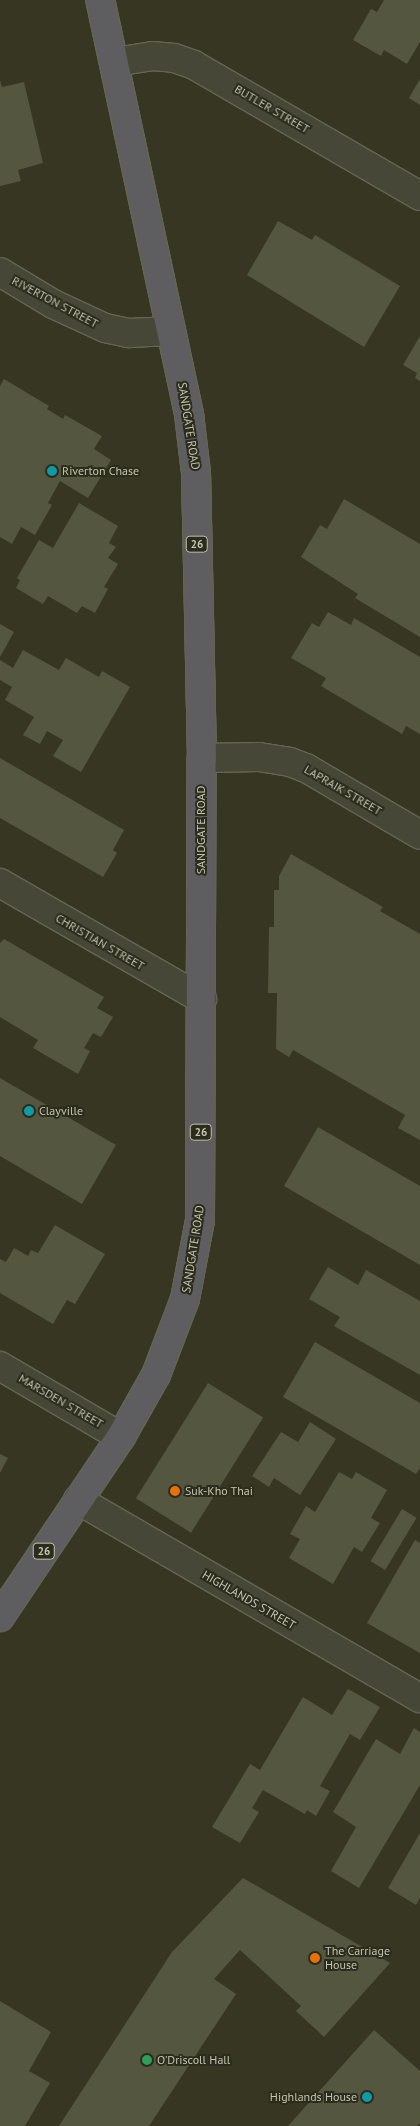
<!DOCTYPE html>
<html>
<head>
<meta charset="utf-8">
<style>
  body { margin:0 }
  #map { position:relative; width:420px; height:2126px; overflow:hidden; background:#363623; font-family:"PT Sans",sans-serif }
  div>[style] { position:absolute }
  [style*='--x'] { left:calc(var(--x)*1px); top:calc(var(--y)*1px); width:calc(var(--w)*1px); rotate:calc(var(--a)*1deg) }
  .building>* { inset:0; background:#55563f; transform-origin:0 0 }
  .roads { filter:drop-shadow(1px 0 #646553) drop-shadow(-1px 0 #646553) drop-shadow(0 1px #646553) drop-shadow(0 -1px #646553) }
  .minor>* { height:28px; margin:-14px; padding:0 14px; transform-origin:14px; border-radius:14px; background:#464736 }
  .tertiary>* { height:28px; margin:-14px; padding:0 14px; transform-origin:14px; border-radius:14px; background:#464736 }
  .trunk>* { height:28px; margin:-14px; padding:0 14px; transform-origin:14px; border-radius:14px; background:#5e5d60 }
  .dots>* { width:14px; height:14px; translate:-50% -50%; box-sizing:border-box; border:2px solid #2b2c1b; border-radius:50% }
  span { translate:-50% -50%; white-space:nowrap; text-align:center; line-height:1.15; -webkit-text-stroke:4px #2b2c1b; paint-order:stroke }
  .shield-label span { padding:1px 4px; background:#2b2c1b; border:1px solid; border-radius:4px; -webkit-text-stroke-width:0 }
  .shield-label { font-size:11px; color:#c2c3b0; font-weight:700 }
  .street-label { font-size:12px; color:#c2c3b0 }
  .poi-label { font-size:12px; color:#c2c3b0 }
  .left { translate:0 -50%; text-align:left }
  .right { translate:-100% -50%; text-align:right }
</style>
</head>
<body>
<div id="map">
  <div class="building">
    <i style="clip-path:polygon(384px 0,420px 0,420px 42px,407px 64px,384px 50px,381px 56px,353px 40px,371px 9px,377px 12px)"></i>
    <i style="clip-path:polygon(420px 79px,420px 105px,409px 98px)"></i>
    <i style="clip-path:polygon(0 80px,2px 87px,24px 82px,43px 163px,18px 170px,21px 181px,0 186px)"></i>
    <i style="clip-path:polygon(278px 221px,312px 240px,315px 235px,400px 286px,364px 347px,247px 275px)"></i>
    <i style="clip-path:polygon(420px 336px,420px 381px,415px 378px,417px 373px,403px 365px)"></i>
    <i style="clip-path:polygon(4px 379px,49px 406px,47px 409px,63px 419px,65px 415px,102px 436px,94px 449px,111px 460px,88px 498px,60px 481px,48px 503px,52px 505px,35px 535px,21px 527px,12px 544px,0 537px,0 386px)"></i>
    <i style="clip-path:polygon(344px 499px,420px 544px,420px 637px,355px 598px,358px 594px,301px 557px,320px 525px,327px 529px)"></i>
    <i style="clip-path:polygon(79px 503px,118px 526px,109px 543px,116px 547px,108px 558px,118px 564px,104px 587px,108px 589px,95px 613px,82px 606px,77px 613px,48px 596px,43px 604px,16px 588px,20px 580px,17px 578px,39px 540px,53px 548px)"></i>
    <i style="clip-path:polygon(328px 612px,351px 625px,354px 618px,420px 657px,420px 734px,406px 726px,402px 734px,321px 686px,326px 678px,291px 658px,312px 623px,319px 627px)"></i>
    <i style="clip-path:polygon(0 624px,14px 632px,0 657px)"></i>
    <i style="clip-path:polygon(23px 650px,59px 670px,66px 658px,99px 677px,102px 671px,130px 687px,81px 772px,53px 756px,63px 740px,47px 731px,40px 744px,23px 735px,34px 717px,5px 700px,12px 687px,0 680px,0 660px,13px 668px)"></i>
    <i style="clip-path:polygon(0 758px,124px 830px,113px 850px,117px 853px,103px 877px,0 818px)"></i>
    <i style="clip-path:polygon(291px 854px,383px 907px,380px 911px,420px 934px,420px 1140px,398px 1128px,405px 1115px,293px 1050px,289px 1057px,276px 1049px,277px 993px,268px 993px,269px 927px,274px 927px,274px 890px,279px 890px,279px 876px)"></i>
    <i style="clip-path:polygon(4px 939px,104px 997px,97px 1008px,113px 1017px,101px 1037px,93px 1033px,84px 1048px,90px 1051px,78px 1074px,33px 1048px,38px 1040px,0 1017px,0 943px)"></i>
    <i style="clip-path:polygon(0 1078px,116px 1145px,82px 1204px,0 1156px)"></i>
    <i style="clip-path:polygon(318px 1127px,420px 1186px,420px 1265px,284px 1186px)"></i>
    <i style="clip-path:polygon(55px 1225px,105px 1254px,75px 1304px,67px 1300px,53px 1324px,0 1293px,0 1259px,6px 1262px,14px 1248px,28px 1256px,31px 1250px,38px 1253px)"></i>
    <i style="clip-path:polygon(328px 1267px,358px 1285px,366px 1270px,420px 1301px,420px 1375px,334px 1326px,340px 1317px,309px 1299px)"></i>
    <i style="clip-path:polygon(315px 1342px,420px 1403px,420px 1468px,416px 1474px,283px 1397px)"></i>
    <i style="left:208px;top:1383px;width:65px;height:136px;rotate:32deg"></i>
    <i style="clip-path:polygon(310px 1422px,336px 1439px,300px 1495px,274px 1478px,269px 1487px,252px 1476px,281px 1432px,298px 1442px)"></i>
    <i style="clip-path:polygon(0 1454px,8px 1458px,0 1473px)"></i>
    <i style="clip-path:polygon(339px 1472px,352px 1479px,356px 1472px,387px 1490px,371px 1518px,380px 1523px,362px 1552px,354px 1547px,333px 1584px,289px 1558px,300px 1539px,290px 1534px,306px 1506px,315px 1512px)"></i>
    <i style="left:402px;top:1509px;width:17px;height:61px;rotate:31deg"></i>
    <i style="clip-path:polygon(415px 1540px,420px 1543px,420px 1653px,367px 1623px)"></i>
    <i style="clip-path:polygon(348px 1689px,380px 1707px,360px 1740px,350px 1734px,320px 1786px,330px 1791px,316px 1816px,307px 1810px,305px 1814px,263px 1790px,252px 1808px,259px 1812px,240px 1843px,212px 1827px,250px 1764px,260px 1770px,303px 1697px,332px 1715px)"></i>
    <i style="clip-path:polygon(414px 1728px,420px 1732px,420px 1785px,359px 1888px,331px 1871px,356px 1827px,333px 1812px,376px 1739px,400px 1754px)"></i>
    <i style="clip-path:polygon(420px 1833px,420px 1898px,416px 1905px,388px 1888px)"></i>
    <i style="clip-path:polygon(243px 1878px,390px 1963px,324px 2037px,296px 2011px,301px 2006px,240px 1950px,214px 1979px,236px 1994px,149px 2126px,59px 2126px,172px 1952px)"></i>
    <i style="clip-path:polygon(0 2001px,51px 2032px,29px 2071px,50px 2083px,25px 2126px,0 2126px)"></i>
    <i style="clip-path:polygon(374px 2030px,420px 2071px,420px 2123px,417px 2126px,288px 2126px)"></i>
  </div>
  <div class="roads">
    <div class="minor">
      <i style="--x:115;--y:62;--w:37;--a:-9"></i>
      <i style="--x:152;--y:56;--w:22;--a:5"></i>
      <i style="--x:174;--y:58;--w:21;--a:19"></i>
      <i style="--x:194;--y:65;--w:261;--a:30.1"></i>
      <i style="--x:0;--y:272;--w:62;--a:31.1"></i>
      <i style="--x:53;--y:304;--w:57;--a:24.8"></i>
      <i style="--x:105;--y:328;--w:25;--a:12"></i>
      <i style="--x:129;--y:333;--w:42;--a:-2.7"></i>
      <i style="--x:0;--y:883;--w:233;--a:29.9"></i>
      <i style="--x:0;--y:1366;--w:140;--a:30.4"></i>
      <i style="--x:78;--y:1500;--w:395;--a:30.1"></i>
    </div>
    <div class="tertiary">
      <i style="--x:202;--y:758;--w:57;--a:-1"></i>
      <i style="--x:259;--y:757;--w:31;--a:9"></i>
      <i style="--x:290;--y:762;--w:17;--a:21"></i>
      <i style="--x:306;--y:768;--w:132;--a:30.4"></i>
    </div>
    <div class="trunk">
      <i style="--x:0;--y:1617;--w:217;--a:-56.1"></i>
      <i style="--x:121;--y:1437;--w:71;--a:-60.6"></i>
      <i style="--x:156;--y:1375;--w:81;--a:-69.1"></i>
      <i style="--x:185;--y:1299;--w:80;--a:-79.2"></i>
      <i style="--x:200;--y:1220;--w:462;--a:-89.8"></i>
      <i style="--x:202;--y:758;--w:285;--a:-91.2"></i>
      <i style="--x:196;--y:473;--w:59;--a:-96.8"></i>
      <i style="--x:189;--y:414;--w:423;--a:-102.1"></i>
    </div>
  </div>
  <div class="dots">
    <i style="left:52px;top:471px;background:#0f9aa8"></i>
    <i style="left:29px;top:1111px;background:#0f9aa8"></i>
    <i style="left:175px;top:1491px;background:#e8710a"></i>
    <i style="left:315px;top:1958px;background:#e8710a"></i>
    <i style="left:147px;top:2060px;background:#2e9e5b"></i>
    <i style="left:367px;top:2097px;background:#0f9aa8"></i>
  </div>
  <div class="shield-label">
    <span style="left:197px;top:544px">26</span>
    <span style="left:201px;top:1132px">26</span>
    <span style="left:44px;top:1551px">26</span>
  </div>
  <div class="street-label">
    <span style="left:272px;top:109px;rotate:30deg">BUTLER STREET</span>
    <span style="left:55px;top:302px;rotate:28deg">RIVERTON STREET</span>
    <span style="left:189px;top:426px;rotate:81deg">SANDGATE ROAD</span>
    <span style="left:343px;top:790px;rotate:30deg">LAPRAIK STREET</span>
    <span style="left:201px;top:830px;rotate:-90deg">SANDGATE ROAD</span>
    <span style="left:100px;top:942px;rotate:30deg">CHRISTIAN STREET</span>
    <span style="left:193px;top:1249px;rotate:-81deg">SANDGATE ROAD</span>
    <span style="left:61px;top:1401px;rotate:30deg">MARSDEN STREET</span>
    <span style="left:249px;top:1600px;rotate:30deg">HIGHLANDS STREET</span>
  </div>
  <div class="poi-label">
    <span class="left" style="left:62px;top:471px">Riverton Chase</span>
    <span class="left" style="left:39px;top:1111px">Clayville</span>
    <span class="left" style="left:185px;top:1491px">Suk-Kho Thai</span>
    <span class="left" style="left:325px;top:1958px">The Carriage<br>House</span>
    <span class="left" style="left:157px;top:2060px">O'Driscoll Hall</span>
    <span class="right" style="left:357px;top:2097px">Highlands House</span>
  </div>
</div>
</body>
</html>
